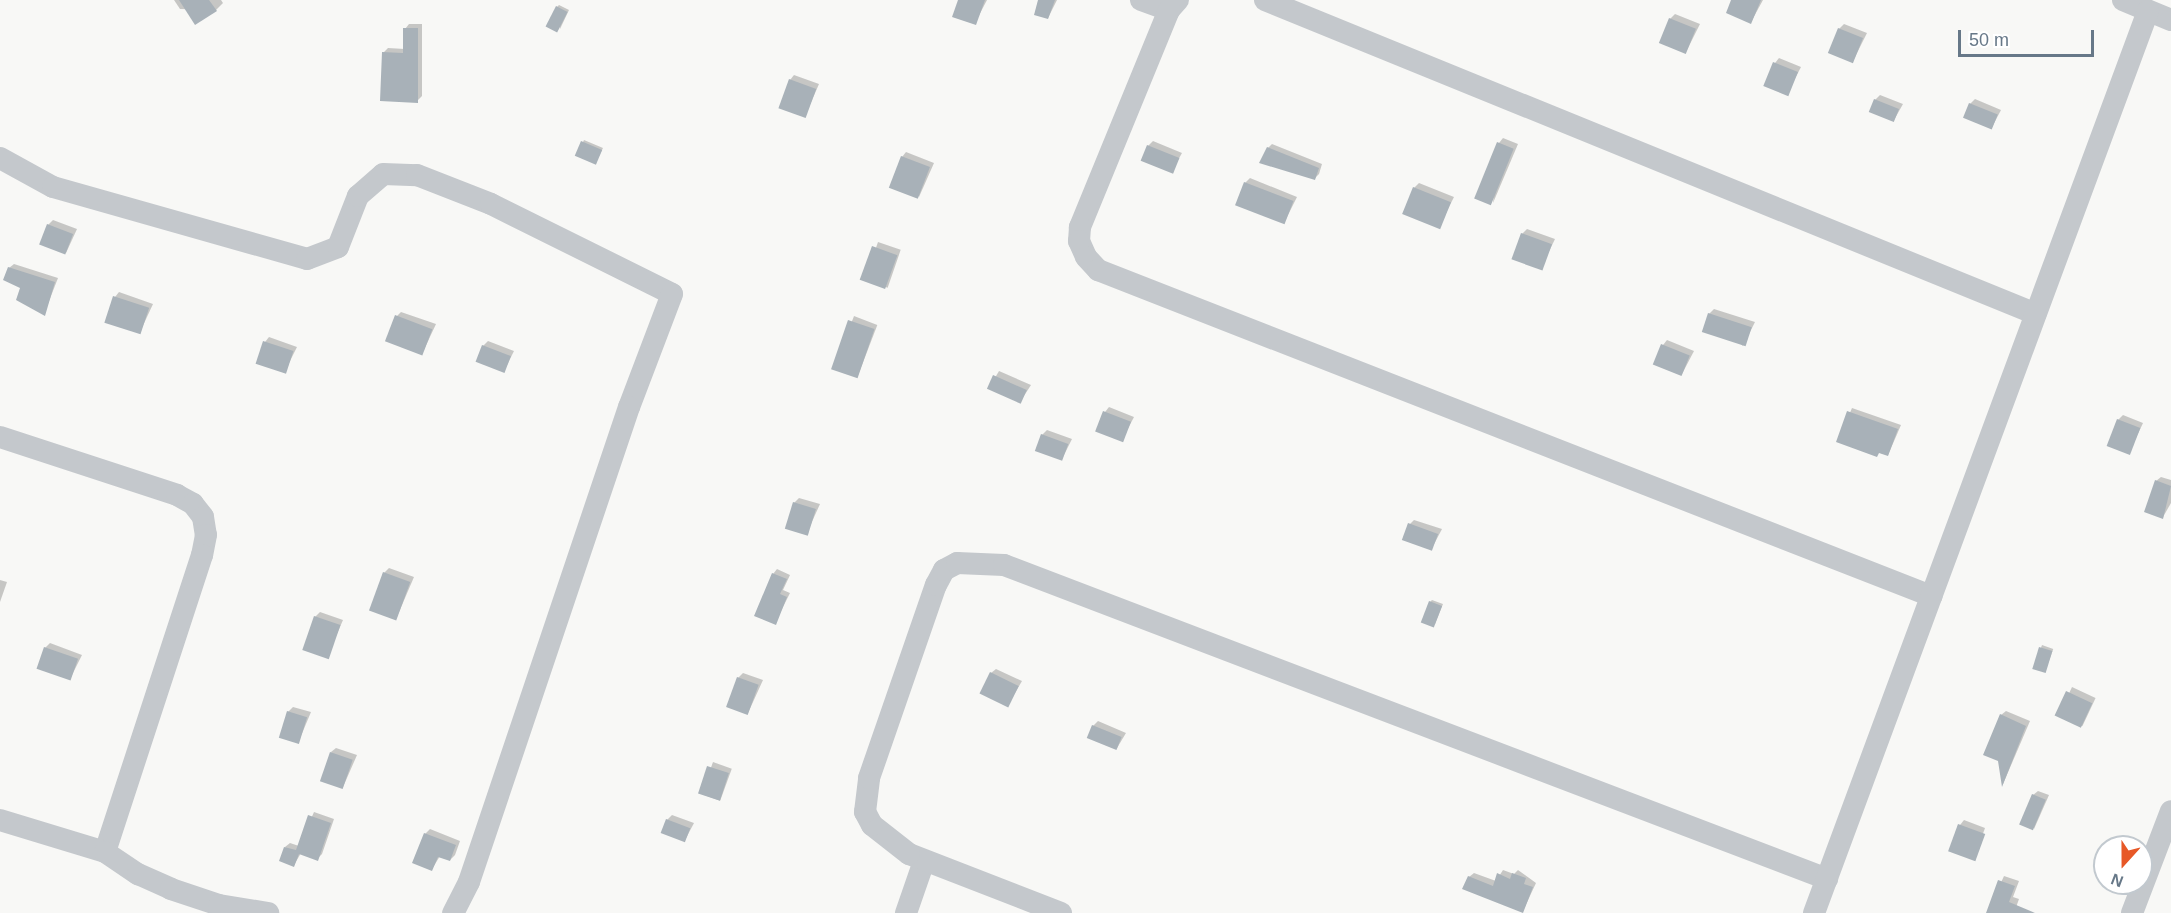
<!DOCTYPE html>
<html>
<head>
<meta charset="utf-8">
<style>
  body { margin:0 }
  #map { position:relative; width:2171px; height:913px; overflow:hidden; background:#f8f8f6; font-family:Arial,sans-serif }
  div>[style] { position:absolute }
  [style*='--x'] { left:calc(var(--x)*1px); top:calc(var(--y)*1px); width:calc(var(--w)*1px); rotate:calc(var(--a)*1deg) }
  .shadow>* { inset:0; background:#0003; transform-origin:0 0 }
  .building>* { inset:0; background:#a8b1b8; transform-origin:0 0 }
  .minor>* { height:22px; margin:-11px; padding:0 11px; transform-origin:11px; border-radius:11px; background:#c4c8cc }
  span { translate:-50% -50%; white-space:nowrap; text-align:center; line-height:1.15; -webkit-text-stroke:6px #fff; paint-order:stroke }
  .north { position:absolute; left:2093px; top:835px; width:60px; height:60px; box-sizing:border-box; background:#fff; border:2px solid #c2c9cf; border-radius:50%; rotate:201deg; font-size:16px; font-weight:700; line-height:24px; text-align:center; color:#677888 }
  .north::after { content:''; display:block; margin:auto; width:21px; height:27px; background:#e75827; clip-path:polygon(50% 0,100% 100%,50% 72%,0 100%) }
  .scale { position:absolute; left:1958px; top:30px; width:136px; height:27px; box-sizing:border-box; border:3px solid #677888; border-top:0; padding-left:8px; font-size:18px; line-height:21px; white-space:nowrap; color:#677888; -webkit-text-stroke:4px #fff; paint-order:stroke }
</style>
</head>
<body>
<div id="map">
  <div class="shadow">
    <i style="clip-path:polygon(174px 0,221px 0,223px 3px,216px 10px,180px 9px)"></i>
    <i style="clip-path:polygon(960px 0,987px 0,975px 23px)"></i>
    <i style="clip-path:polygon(1040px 0,1057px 0,1048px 18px)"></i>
    <i style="clip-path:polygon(1733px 0,1763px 0,1751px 22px)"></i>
    <i style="clip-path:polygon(559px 5px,569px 10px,560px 29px,557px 7px)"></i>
    <i style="clip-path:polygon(1675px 14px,1700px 24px,1686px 52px,1670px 19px)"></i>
    <i style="clip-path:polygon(409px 24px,422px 24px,422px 96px,417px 101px,383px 53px,388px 48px,405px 49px,405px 29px)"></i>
    <i style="clip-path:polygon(1844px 24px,1867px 33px,1853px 61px,1839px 29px)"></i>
    <i style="clip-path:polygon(1779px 58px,1801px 67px,1787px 94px,1775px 63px)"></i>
    <i style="clip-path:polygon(794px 75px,819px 84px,805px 116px,790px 80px)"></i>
    <i style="clip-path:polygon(1880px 95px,1903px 104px,1894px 120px,1875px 100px)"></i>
    <i style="clip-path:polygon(1975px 99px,2001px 110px,1991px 129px,1970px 104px)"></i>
    <i style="clip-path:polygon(1503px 138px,1518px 144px,1493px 203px,1499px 143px)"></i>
    <i style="clip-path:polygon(584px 140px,603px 148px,596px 162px,583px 142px)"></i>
    <i style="clip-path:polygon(1153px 141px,1182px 153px,1172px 171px,1148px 146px)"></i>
    <i style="clip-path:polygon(1272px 144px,1322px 164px,1319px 174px,1315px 178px,1268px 148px)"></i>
    <i style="clip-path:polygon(906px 152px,934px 163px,919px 197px,902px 157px)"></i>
    <i style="clip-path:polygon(1250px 178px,1297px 197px,1284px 223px,1245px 183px)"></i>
    <i style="clip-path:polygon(1419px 183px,1454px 197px,1439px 227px,1414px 188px)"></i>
    <i style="clip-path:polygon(53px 220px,77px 229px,66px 253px,48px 225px)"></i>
    <i style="clip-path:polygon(1527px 229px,1555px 239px,1541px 268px,1522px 234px)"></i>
    <i style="left:878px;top:242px;width:24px;height:40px;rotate:19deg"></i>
    <i style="clip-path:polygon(14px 264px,58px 278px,44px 314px,9px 268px)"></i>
    <i style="clip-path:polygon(119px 292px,153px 304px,140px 332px,115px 297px)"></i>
    <i style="clip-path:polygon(1714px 309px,1755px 322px,1743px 346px,1709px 314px)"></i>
    <i style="clip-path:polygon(401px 312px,436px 324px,422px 354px,397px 316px)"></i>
    <i style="left:854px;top:316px;width:25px;height:56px;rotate:21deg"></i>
    <i style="clip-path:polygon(269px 337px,297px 347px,284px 373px,265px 342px)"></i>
    <i style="clip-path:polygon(1667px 340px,1694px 351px,1682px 374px,1663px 345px)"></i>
    <i style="clip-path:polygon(488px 341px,514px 351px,504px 371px,483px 346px)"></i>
    <i style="clip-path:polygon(999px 371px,1031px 385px,1020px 402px,989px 388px)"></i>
    <i style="clip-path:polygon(1109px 407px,1134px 417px,1122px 440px,1105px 412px)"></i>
    <i style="clip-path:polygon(1852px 408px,1901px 425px,1888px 455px,1838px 441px)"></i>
    <i style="clip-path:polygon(2123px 415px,2143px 423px,2129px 453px,2118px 420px)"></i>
    <i style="clip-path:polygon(1047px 430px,1072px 439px,1062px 459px,1042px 435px)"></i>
    <i style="clip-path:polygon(2161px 477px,2171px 480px,2171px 503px,2163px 517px,2156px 481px)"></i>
    <i style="clip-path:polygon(799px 498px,820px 504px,806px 535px,794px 503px)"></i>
    <i style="clip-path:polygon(1414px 520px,1442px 529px,1432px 548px,1410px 524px)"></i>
    <i style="clip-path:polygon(389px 568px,414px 577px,396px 619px,384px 573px)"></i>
    <i style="clip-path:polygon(777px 569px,790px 575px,783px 590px,790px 593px,775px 623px,773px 574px)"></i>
    <i style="clip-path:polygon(0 580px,7px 582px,0 602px)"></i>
    <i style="clip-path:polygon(1432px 600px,1443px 604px,1435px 624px,1430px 602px)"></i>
    <i style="clip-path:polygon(320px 612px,343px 620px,327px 657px,315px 617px)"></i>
    <i style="clip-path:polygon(50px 643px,82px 655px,70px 679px,45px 648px)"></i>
    <i style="left:2042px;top:645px;width:12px;height:24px;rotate:20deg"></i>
    <i style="clip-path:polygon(996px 669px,1022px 681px,1008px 705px,991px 673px)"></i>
    <i style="clip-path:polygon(743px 673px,763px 680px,748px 713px,738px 678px)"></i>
    <i style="left:2072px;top:687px;width:26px;height:31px;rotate:25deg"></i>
    <i style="clip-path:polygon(293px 707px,311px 712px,298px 743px,288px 712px)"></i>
    <i style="clip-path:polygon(2006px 711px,2030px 721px,2003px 784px,2001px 715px)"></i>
    <i style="clip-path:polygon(1098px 721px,1126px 733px,1117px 748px,1093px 726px)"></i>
    <i style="clip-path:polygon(336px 748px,357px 755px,343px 787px,331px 752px)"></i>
    <i style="left:713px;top:762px;width:20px;height:34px;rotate:20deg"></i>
    <i style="clip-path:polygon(2038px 791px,2049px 795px,2034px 829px,2033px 795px)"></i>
    <i style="clip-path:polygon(314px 812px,334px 819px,322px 854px,317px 859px,301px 853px,294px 865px,285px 847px,290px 843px,299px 846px)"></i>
    <i style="clip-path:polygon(672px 815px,694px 823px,685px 840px,667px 820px)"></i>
    <i style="clip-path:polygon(1964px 820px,1985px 828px,1974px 859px,1960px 825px)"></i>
    <i style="clip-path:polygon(430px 829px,460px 841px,455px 855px,450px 860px,440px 856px,432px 869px,425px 834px)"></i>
    <i style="clip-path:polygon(1503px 870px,1514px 874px,1518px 870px,1536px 883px,1523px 911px,1469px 877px,1474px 873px,1496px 881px)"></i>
    <i style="clip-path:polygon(2004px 876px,2019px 881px,2013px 897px,2019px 899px,2014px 913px,1987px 913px)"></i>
  </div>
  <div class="building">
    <i style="clip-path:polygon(179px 0,209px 0,217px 11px,195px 25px)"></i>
    <i style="clip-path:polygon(958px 0,985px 0,976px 25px,952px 17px)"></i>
    <i style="clip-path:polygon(1038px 0,1055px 0,1048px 19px,1034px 15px)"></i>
    <i style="clip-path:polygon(1731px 0,1761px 0,1751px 24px,1726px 13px)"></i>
    <i style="left:556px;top:6px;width:13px;height:23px;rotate:27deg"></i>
    <i style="left:1669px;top:18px;width:29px;height:27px;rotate:22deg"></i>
    <i style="clip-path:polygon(403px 28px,418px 28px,418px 103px,380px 101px,382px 52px,403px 53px)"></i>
    <i style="left:1838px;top:28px;width:27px;height:27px;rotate:22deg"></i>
    <i style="left:1773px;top:62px;width:27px;height:26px;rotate:22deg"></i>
    <i style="left:789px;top:79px;width:29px;height:31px;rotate:20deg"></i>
    <i style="left:1874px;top:99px;width:27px;height:14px;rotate:22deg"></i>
    <i style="left:1969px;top:103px;width:31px;height:16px;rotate:22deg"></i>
    <i style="left:581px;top:141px;width:23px;height:16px;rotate:23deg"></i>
    <i style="left:1497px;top:142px;width:18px;height:61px;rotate:22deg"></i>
    <i style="left:1147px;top:145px;width:35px;height:17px;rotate:22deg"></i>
    <i style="clip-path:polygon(1267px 147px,1319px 168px,1315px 180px,1259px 163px)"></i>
    <i style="left:901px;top:156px;width:31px;height:34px;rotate:21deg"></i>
    <i style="left:1244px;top:182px;width:53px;height:25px;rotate:21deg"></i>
    <i style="left:1413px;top:187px;width:41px;height:29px;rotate:22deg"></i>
    <i style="left:47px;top:224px;width:28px;height:22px;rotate:21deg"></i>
    <i style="left:1521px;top:233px;width:33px;height:28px;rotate:20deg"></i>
    <i style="left:872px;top:246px;width:27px;height:36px;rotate:20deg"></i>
    <i style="clip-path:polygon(8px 267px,55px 282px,45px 316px,16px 300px,20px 288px,3px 280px)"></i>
    <i style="left:113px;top:296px;width:38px;height:28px;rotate:18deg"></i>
    <i style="left:1708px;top:313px;width:46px;height:20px;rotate:18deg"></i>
    <i style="left:395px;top:315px;width:40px;height:28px;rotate:21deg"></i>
    <i style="left:848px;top:320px;width:28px;height:52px;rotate:19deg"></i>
    <i style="left:263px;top:341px;width:32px;height:24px;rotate:18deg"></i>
    <i style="left:1661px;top:344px;width:31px;height:22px;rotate:22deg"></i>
    <i style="left:482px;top:345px;width:31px;height:18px;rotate:21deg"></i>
    <i style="left:993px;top:375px;width:37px;height:15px;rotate:24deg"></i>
    <i style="left:1103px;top:411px;width:30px;height:22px;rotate:21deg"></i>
    <i style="clip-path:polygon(1847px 411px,1898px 429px,1888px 456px,1879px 453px,1877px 457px,1836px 442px)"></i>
    <i style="left:2117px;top:419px;width:25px;height:29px;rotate:21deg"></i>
    <i style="left:1041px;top:434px;width:29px;height:18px;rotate:20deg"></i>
    <i style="clip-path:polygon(2155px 480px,2171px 486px,2163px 519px,2144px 512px)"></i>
    <i style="left:793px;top:502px;width:24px;height:28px;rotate:17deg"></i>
    <i style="left:1408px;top:523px;width:32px;height:18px;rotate:20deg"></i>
    <i style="left:383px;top:572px;width:29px;height:41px;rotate:20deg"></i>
    <i style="clip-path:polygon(772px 573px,787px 579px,780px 594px,787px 597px,776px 625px,754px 616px)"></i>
    <i style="left:1429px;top:601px;width:14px;height:23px;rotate:21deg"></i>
    <i style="left:314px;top:616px;width:28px;height:36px;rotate:19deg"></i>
    <i style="left:44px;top:647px;width:36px;height:23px;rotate:19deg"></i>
    <i style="left:2039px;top:647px;width:14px;height:23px;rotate:17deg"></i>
    <i style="left:990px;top:672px;width:32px;height:24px;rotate:26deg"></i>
    <i style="left:737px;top:677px;width:23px;height:32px;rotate:20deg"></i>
    <i style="left:2066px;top:691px;width:29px;height:27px;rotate:25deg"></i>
    <i style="left:287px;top:711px;width:21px;height:28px;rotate:17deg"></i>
    <i style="clip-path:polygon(2000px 714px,2026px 726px,2002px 787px,1998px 761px,1983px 755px)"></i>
    <i style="left:1092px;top:725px;width:32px;height:14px;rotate:22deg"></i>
    <i style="left:330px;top:752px;width:24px;height:31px;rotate:19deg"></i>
    <i style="left:707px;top:766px;width:23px;height:29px;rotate:18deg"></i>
    <i style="left:2032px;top:794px;width:15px;height:33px;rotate:23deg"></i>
    <i style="clip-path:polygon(308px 815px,331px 823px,318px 861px,299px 854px,294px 867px,279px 861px,284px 847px,296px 850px)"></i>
    <i style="left:666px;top:819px;width:26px;height:15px;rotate:21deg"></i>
    <i style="left:1958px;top:824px;width:29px;height:29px;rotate:20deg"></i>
    <i style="clip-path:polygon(424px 833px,456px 845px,450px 861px,438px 857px,432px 871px,412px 863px)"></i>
    <i style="clip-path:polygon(1497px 873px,1510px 879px,1512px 873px,1526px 878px,1524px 884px,1533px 887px,1523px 913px,1462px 889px,1468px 876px,1493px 886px)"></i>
    <i style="clip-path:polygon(1998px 880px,2015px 886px,2009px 902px,2035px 913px,1986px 913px)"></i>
  </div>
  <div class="minor">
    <i style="--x:1141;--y:0;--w:30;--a:20"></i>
    <i style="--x:1178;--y:0;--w:13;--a:132"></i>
    <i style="--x:1169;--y:10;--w:235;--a:112.3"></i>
    <i style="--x:1080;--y:227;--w:14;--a:94"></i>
    <i style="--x:1079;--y:241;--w:17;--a:66"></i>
    <i style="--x:1086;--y:257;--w:18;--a:47"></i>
    <i style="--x:1098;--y:270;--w:895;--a:21.37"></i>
    <i style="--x:1265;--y:0;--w:832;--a:22.16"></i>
    <i style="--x:2123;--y:0;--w:52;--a:22.6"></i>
    <i style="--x:0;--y:158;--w:60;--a:28.7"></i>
    <i style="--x:53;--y:187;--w:264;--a:15.8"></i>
    <i style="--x:307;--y:259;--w:33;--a:-21"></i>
    <i style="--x:338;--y:247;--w:55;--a:-68.6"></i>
    <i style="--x:358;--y:196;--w:33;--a:-41"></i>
    <i style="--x:383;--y:174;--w:34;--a:2"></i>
    <i style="--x:417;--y:175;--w:79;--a:21.4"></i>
    <i style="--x:491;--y:204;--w:202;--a:26.4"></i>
    <i style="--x:672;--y:294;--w:121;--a:110.8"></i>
    <i style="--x:629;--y:407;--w:501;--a:108.62"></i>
    <i style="--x:469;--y:882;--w:35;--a:117"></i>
    <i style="--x:0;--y:437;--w:186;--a:18.1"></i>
    <i style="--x:177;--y:495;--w:18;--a:29"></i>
    <i style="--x:193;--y:504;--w:16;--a:52"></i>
    <i style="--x:203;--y:517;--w:18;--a:81"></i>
    <i style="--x:206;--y:535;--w:20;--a:101"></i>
    <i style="--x:202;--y:555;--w:312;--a:108.1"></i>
    <i style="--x:0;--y:820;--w:110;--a:16.9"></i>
    <i style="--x:105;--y:852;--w:40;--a:34"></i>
    <i style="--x:138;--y:874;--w:36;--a:24"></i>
    <i style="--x:171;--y:889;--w:51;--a:18.4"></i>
    <i style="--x:219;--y:905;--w:50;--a:9.3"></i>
    <i style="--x:906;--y:913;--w:55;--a:-70.9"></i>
    <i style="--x:1061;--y:913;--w:163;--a:-158.8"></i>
    <i style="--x:909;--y:854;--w:47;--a:-141.9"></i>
    <i style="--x:872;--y:825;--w:15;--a:-118"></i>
    <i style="--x:865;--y:812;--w:34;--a:-83"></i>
    <i style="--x:869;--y:778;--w:204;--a:-70.9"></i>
    <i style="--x:936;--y:585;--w:17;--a:-62"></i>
    <i style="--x:944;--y:570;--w:15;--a:-28"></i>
    <i style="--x:957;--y:563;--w:47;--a:2.4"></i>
    <i style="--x:1004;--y:565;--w:881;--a:20.88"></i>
    <i style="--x:1814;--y:913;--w:962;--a:-69.68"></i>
    <i style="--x:2132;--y:913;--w:109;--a:-69.1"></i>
  </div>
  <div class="north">N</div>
  <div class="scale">50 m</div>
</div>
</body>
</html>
